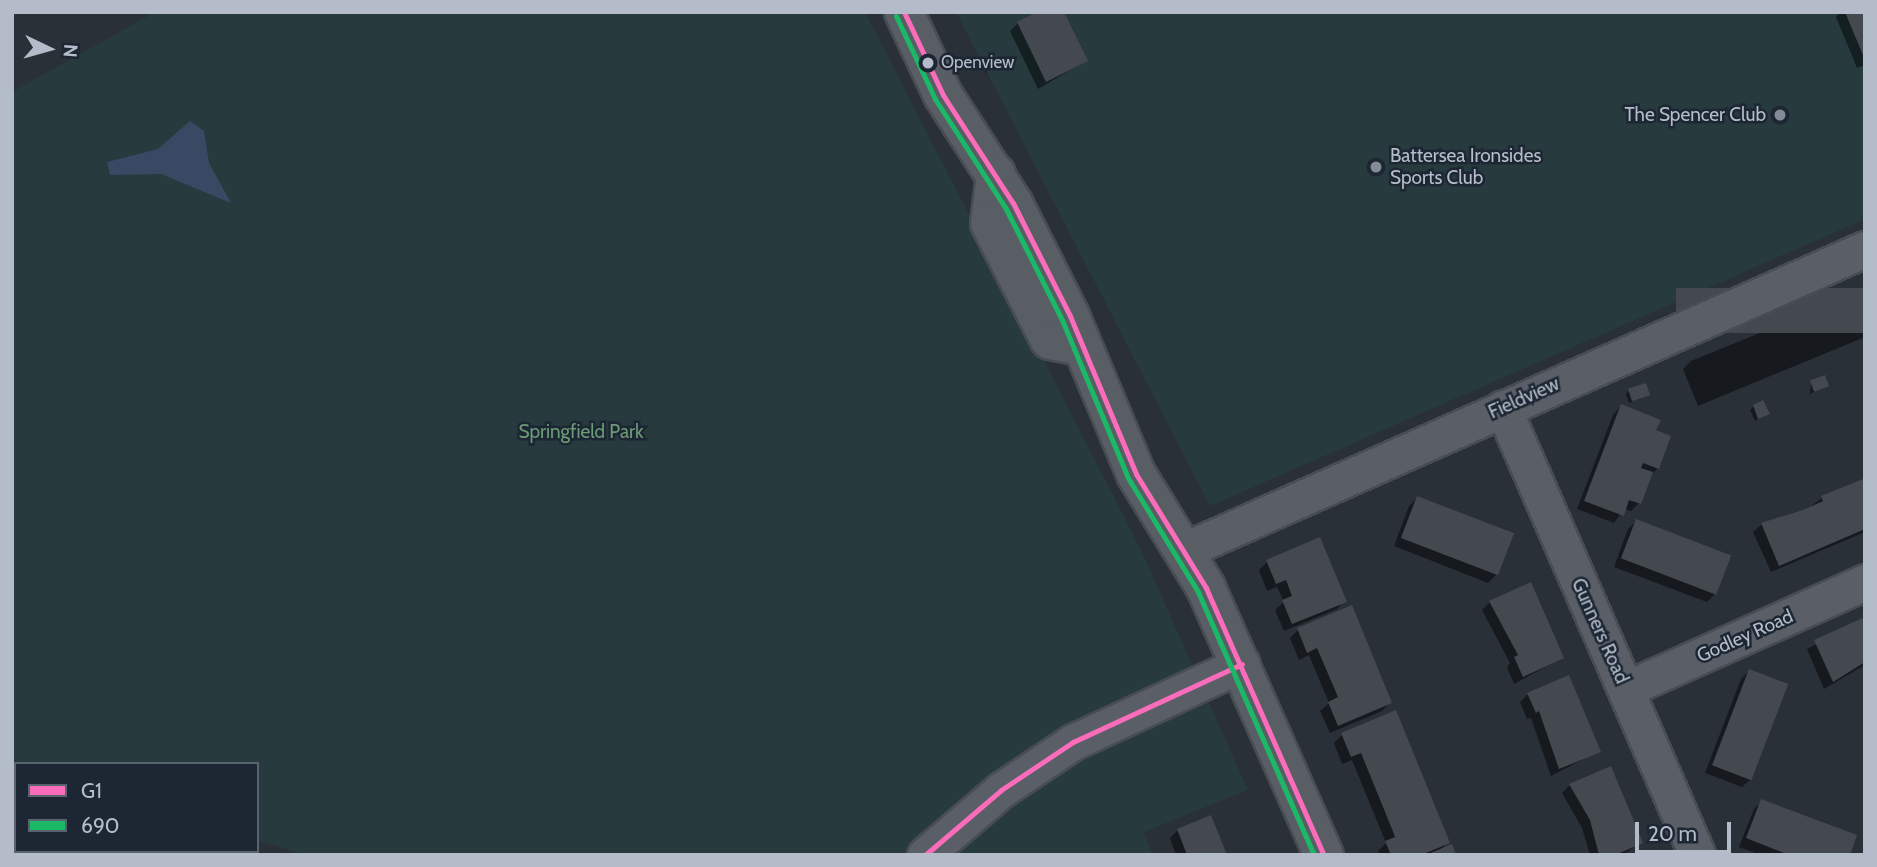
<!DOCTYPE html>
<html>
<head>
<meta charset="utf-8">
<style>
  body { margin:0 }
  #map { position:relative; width:1877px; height:867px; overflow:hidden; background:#2a3038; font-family:Cabin,sans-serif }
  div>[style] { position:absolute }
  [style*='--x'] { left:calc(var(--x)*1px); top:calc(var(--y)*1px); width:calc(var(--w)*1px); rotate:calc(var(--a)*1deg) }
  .green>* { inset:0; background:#273a3e }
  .water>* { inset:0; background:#384963 }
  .shadow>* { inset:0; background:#0007 }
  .building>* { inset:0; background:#444950; transform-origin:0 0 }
  .roads { filter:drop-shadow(2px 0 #484c53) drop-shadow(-2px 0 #484c53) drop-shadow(0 2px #484c53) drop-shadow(0 -2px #484c53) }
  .minor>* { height:35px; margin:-17.5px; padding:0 17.5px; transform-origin:17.5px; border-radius:17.5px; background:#5a5e66 }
  .secondary>* { height:38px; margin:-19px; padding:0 19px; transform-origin:19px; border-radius:19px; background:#595d64 }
  .bus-1>* { height:5px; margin:-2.5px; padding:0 2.5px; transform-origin:2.5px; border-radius:2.5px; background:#fb6dba }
  .bus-2>* { height:5px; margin:-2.5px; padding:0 2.5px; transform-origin:2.5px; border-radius:2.5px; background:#1ab867 }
  .dots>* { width:19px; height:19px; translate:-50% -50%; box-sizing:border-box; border:4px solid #1d2633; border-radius:50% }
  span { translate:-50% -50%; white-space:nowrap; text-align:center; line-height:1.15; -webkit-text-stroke:5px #1d2633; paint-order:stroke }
  .bus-label { font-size:17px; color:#b4bcc9 }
  .left { translate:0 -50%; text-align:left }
  .poi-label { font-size:19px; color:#b4bcc9 }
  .right { translate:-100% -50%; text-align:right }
  .street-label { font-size:19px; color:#b4bcc9 }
  .park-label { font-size:19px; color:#6b9a76 }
  .frame { position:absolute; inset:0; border:14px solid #b4bcc9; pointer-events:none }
  .legend { position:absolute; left:14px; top:762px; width:245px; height:91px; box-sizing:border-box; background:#1d2633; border:2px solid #59626f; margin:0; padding:9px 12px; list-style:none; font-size:21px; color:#b4bcc9 }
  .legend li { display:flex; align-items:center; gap:14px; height:35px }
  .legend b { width:35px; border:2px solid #59626f }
  .north { position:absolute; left:14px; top:14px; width:70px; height:70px; -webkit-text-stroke:5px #1d2633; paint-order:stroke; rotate:95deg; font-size:19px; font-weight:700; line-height:28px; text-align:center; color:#b4bcc9 }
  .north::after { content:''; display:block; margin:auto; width:24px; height:32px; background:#b4bcc9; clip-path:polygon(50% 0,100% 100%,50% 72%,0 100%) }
  .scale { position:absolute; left:1635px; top:822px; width:96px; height:32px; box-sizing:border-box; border:4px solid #b4bcc9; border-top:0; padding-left:9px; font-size:21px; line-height:24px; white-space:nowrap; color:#b4bcc9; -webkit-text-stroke:5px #1d2633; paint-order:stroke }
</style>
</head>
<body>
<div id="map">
  <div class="green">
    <i style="clip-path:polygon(155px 12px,865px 12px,1141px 550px,1248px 790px,1144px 832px,1153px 855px,306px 855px,257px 840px,257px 764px,16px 764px,12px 776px,12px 92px)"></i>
    <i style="clip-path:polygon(956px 12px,1865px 12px,1865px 219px,1210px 506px)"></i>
  </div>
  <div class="water">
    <i style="clip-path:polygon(190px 121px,204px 131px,209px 163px,231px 203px,161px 174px,110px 175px,107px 162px,158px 149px)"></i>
  </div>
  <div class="shadow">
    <i style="clip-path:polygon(1841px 12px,1865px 12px,1865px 65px,1857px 68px,1836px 17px)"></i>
    <i style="clip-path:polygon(1018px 23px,1086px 61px,1038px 89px,1010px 31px)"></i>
    <i style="clip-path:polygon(1865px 290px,1865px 337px,1698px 406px,1683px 369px,1691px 361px)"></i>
    <i style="clip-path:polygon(1811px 383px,1827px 385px,1810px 394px)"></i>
    <i style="clip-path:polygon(1629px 390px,1648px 394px,1629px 403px,1626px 394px)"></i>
    <i style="clip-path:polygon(1621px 406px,1654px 431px,1658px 468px,1649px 477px,1639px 503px,1631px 511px,1624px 509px,1614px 523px,1577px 509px,1613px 415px)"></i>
    <i style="clip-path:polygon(1754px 406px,1768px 413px,1755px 421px,1750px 410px)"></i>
    <i style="clip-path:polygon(1862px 481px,1865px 532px,1771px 572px,1753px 532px,1762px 524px,1803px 512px,1822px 498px)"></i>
    <i style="clip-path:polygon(1417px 498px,1496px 575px,1488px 583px,1394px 546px,1409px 506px)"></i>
    <i style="clip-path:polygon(1636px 521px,1715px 594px,1707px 602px,1614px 567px,1628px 529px)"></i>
    <i style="clip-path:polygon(1267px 562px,1345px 601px,1337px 609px,1284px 631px,1275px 610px,1284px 602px,1277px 587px,1267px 591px,1259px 570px)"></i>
    <i style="clip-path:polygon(1490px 602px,1562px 658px,1514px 684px,1507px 667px,1510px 663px,1482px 610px)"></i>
    <i style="clip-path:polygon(1865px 619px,1865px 665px,1824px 689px,1807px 649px)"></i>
    <i style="clip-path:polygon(1298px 630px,1390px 703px,1382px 711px,1330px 733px,1320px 711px,1329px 703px,1309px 655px,1299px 660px,1290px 638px)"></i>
    <i style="clip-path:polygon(1749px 671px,1751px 779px,1742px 787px,1705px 773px,1741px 679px)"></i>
    <i style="clip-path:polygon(1528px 694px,1599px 751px,1551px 776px,1531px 718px,1527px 719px,1520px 702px)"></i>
    <i style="clip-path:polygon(1395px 713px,1448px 842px,1439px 851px,1454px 855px,1380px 855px,1378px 851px,1386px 843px,1352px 760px,1342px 764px,1334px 743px,1342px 735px)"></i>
    <i style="clip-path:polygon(1570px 785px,1641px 842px,1623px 855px,1590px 855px,1582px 828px,1562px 793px)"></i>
    <i style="clip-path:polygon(1762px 801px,1848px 855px,1761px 855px,1739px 847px,1754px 809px)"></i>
    <i style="clip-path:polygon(1178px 830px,1225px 855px,1176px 855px,1170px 838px)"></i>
    <i style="clip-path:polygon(16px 835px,16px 851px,84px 851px,84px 855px,12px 855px)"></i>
  </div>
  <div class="building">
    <i style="clip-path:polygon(1037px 12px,1064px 12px,1088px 61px,1046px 82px,1017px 22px)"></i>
    <i style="clip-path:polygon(1845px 12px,1865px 12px,1865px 60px)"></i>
    <i style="left:1865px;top:288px;width:45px;height:189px;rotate:90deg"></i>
    <i style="left:1825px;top:375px;width:12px;height:16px;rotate:70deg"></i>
    <i style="left:1646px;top:383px;width:13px;height:19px;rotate:72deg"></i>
    <i style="clip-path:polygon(1763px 400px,1770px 414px,1758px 419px,1753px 405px)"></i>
    <i style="clip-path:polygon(1621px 404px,1661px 420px,1656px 430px,1671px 436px,1659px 469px,1643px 463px,1641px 468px,1653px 472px,1641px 504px,1629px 500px,1624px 516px,1584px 501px)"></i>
    <i style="clip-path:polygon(1863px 479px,1865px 529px,1779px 566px,1761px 523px,1803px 510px,1823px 501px,1821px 496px)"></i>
    <i style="left:1417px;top:496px;width:104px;height:45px;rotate:21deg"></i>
    <i style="left:1636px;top:519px;width:102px;height:42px;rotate:21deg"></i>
    <i style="clip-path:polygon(1320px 537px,1347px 602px,1292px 624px,1282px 600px,1292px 596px,1286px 580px,1276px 584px,1266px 560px)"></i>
    <i style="clip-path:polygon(1531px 582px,1564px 658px,1523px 677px,1514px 657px,1518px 655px,1489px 601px)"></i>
    <i style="clip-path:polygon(1352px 605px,1392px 703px,1338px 726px,1328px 702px,1338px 697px,1317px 648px,1307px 653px,1297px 628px)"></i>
    <i style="clip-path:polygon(1865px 617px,1865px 662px,1833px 682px,1814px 640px)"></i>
    <i style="left:1749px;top:669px;width:42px;height:103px;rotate:21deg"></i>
    <i style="clip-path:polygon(1569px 675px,1601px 752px,1559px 769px,1539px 711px,1536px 713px,1527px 693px)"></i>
    <i style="clip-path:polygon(1396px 710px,1450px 843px,1421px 855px,1391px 855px,1385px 841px,1395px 837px,1392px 829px,1361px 753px,1351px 757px,1341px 733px)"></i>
    <i style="clip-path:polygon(1611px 766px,1643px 843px,1615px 855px,1599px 855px,1590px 820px,1569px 784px)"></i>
    <i style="clip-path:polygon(1761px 799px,1857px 835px,1850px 855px,1789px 855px,1746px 838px)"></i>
    <i style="clip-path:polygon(1211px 815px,1227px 855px,1187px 855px,1177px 829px)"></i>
    <i style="clip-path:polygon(1452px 844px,1456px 855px,1426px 855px)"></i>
    <i style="clip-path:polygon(14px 851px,86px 851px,13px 855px)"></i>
    <i style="clip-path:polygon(109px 851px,116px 851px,127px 855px,108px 855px)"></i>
  </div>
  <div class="roads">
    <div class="minor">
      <i style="--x:1503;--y:408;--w:487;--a:66.5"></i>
      <i style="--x:1185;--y:550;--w:744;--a:-23.88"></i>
      <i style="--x:1626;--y:689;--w:262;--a:-24.1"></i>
      <i style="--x:12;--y:806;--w:4;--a:0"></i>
      <i style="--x:223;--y:851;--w:12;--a:20"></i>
      <i style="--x:177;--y:855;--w:4;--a:-90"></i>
      <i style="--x:925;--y:855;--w:100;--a:-40.5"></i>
      <i style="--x:1001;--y:790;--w:87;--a:-33.7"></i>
      <i style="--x:1073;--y:742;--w:186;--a:-24.8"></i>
    </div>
    <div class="secondary">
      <i style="--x:904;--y:12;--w:92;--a:64.8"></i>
      <i style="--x:943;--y:95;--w:129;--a:57.1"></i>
      <i style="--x:1013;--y:203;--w:127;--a:63.2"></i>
      <i style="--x:1070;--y:316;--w:171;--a:67.3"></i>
      <i style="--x:1136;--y:474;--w:134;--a:58.4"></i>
      <i style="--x:1206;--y:588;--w:292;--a:66.2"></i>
      <i style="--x:996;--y:174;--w:49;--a:97"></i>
      <i style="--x:990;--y:223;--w:131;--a:62.9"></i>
      <i style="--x:1050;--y:340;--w:32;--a:11"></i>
    </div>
  </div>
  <div class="bus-1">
    <i style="--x:904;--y:12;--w:92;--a:64.8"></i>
    <i style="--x:943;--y:95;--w:129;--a:57.1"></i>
    <i style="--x:1013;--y:203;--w:127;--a:63.2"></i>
    <i style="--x:1070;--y:316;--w:171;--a:67.3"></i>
    <i style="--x:1136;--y:474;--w:134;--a:58.4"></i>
    <i style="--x:1206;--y:588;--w:292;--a:66.2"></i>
    <i style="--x:925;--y:855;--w:100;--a:-40.5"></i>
    <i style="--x:1001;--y:790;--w:87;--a:-33.7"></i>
    <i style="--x:1073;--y:742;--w:186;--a:-24.8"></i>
  </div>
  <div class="bus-2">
    <i style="--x:896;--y:16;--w:92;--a:64.8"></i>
    <i style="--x:935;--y:99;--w:129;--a:57.1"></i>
    <i style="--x:1005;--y:207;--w:127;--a:63.2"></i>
    <i style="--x:1062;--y:320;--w:171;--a:67.3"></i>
    <i style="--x:1128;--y:478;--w:134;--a:58.4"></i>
    <i style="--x:1198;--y:592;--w:287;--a:66.2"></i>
  </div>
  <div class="dots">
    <i style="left:928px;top:63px;background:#b4bcc9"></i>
    <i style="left:1780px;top:115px;background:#848b96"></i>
    <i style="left:1376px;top:167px;background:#848b96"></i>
  </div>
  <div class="bus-label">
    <span class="left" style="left:941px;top:63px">Openview</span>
  </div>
  <div class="poi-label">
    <span class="right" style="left:1766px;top:115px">The Spencer Club</span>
    <span class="left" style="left:1390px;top:167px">Battersea Ironsides<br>Sports Club</span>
  </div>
  <div class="street-label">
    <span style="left:1524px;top:398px;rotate:-24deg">Fieldview</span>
    <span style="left:1600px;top:631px;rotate:66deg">Gunners Road</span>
    <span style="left:1745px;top:636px;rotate:-24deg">Godley Road</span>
  </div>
  <div class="park-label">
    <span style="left:581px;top:432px">Springfield Park</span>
  </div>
  <div class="frame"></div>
  <ul class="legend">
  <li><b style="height:9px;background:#fb6dba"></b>G1</li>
  <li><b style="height:9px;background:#1ab867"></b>690</li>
  </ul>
  <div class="north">N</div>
  <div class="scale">20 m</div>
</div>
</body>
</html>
